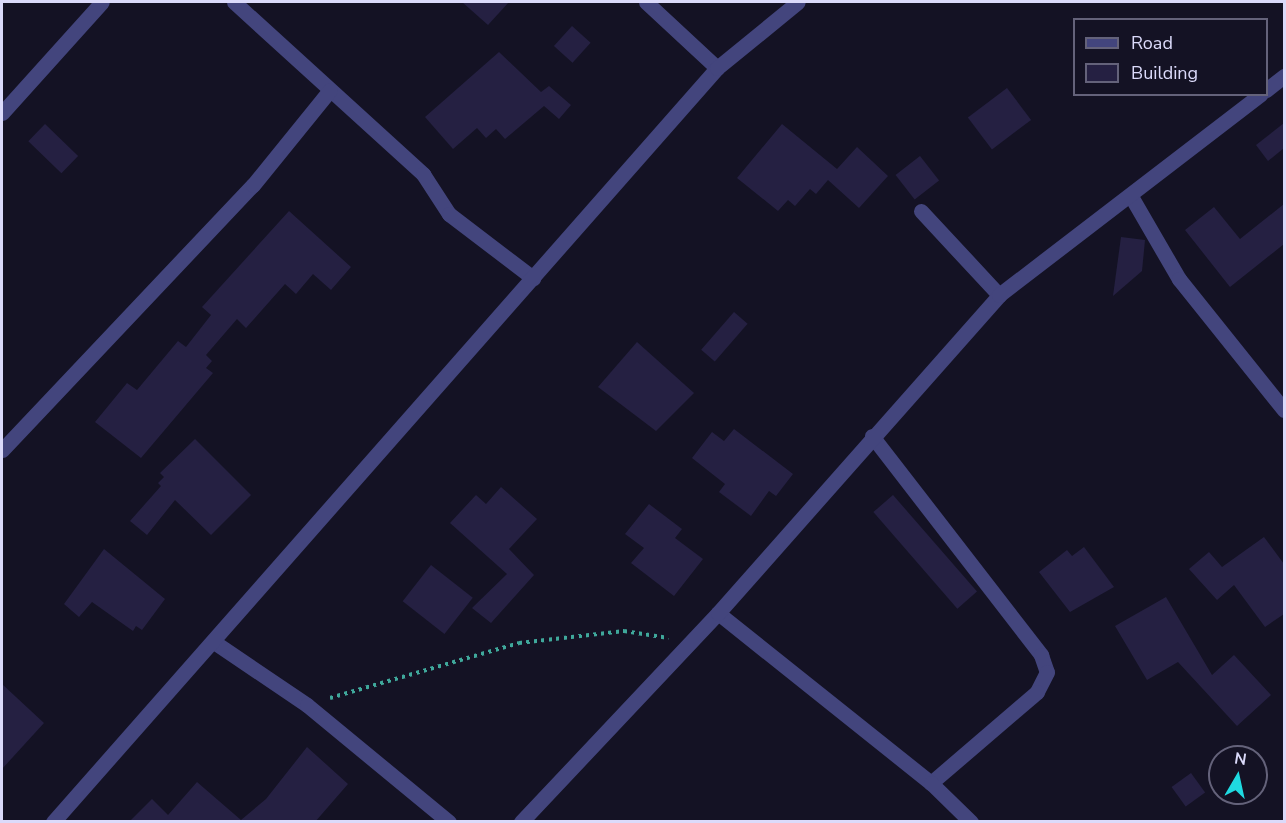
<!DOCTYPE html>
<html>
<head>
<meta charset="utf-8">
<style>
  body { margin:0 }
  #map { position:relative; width:1286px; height:823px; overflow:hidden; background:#141224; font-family:"Nunito Sans",sans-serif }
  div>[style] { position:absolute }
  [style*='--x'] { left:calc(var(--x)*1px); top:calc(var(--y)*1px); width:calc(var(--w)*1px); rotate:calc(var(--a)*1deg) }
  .building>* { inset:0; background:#252042; transform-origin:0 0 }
  .path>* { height:4px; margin-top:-2px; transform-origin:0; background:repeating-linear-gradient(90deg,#3fa89b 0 3px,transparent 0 7.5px) }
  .minor>* { height:15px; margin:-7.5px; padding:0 7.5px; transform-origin:7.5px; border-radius:7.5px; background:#43457d }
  span { translate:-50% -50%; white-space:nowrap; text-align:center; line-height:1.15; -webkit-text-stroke:5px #141224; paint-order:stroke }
  .frame { position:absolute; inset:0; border:3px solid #dbdafa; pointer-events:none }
  .legend { position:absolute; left:1073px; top:18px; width:195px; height:78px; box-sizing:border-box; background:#141224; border:2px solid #64627a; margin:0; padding:8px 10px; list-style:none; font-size:18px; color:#dbdafa }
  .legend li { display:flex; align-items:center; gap:12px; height:30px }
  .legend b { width:30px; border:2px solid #64627a }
  .north { position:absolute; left:1208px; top:745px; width:60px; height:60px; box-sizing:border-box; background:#141224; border:2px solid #64627a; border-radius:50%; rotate:9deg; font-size:16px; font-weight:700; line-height:24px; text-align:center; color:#dbdafa }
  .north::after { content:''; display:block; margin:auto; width:21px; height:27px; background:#1fdae1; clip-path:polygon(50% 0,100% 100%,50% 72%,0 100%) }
</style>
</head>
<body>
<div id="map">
  <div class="building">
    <i style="clip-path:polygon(462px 2px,509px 2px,488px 25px)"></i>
    <i style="left:572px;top:26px;width:25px;height:27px;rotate:42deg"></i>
    <i style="clip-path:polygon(499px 52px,541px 92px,549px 86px,571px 105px,559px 119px,544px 106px,505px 139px,496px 129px,486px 138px,477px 128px,453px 149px,425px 117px)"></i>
    <i style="left:1007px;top:88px;width:40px;height:49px;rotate:53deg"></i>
    <i style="clip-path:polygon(1284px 123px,1284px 148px,1268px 161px,1256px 145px)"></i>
    <i style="left:45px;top:124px;width:46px;height:24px;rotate:44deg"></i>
    <i style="clip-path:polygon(782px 124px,837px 169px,857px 147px,888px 176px,859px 208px,828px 180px,816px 194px,810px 189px,795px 206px,788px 200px,778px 211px,737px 178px)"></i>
    <i style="left:920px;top:156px;width:31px;height:31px;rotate:52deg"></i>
    <i style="clip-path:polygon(1284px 204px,1284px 244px,1230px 287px,1185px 230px,1214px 207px,1240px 239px)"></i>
    <i style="clip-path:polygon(289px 211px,351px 267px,331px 290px,313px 274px,296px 294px,285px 284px,246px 328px,237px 319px,206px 355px,212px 361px,206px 368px,213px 373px,141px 458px,95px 422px,127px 383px,137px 390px,178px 341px,186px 347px,211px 315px,202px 307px)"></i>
    <i style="clip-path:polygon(1121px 237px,1145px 240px,1142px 271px,1113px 296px)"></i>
    <i style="left:734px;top:312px;width:18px;height:50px;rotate:41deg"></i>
    <i style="clip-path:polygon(637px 342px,694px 393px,656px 431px,598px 387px)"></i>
    <i style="clip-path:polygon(734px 429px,793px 474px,776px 496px,769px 491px,751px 516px,719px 492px,725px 484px,692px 458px,712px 432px,724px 441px)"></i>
    <i style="clip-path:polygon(195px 439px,251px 495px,211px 535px,175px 500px,147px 535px,130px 521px,161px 486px,158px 483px,164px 477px,160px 473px)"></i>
    <i style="clip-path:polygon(501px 487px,537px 519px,509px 549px,534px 575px,491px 623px,472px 608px,507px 574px,450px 523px,476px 495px,486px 504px)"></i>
    <i style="left:893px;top:495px;width:128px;height:26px;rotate:49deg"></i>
    <i style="clip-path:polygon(649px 504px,682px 529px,675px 538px,703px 559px,674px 596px,631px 563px,644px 548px,625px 534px)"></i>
    <i style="clip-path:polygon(1264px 537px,1284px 564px,1284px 614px,1265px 627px,1234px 585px,1217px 600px,1189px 569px,1209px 552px,1222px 567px)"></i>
    <i style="clip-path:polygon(1084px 547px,1114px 587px,1070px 612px,1039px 572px,1067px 550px,1072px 556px)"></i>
    <i style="clip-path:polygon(104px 549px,165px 599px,142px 630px,136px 626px,133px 631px,92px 602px,79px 617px,64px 604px)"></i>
    <i style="left:431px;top:565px;width:53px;height:46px;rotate:38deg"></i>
    <i style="clip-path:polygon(1166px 597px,1212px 675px,1234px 655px,1271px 695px,1237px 726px,1178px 662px,1147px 680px,1115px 626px)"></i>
    <i style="clip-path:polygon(2px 684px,44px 723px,2px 769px)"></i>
    <i style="clip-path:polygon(307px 747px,348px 784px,315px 822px,129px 822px,152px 799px,168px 815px,197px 782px,241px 820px,266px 799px)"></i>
    <i style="left:1191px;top:773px;width:24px;height:24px;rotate:54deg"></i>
  </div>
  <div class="path">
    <i style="--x:330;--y:698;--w:197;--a:-16.2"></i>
    <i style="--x:519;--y:643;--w:106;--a:-6.5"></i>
    <i style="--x:624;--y:631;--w:45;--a:9"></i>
  </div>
  <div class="minor">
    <i style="--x:234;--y:2;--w:256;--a:42.3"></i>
    <i style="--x:423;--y:174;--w:48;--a:57"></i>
    <i style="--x:449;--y:214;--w:106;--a:37.3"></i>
    <i style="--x:646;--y:2;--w:97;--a:42.9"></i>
    <i style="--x:1266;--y:90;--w:23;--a:-38"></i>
    <i style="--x:2;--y:113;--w:149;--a:-48"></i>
    <i style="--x:1132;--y:198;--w:94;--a:59.9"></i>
    <i style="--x:1179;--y:279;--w:168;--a:51.3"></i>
    <i style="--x:921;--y:211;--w:115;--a:47.1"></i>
    <i style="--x:872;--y:436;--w:277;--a:52.3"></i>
    <i style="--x:1041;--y:655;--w:18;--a:71"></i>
    <i style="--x:1047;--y:672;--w:22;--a:117"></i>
    <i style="--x:1037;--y:692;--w:140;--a:139.4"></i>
    <i style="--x:2;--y:450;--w:365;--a:-46.6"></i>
    <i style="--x:253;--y:185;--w:122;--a:-51"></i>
    <i style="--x:718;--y:613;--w:273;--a:38.6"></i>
    <i style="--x:931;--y:783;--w:56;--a:44.3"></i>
    <i style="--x:214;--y:642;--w:112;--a:34.1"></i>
    <i style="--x:307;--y:705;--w:184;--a:39.5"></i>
    <i style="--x:53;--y:822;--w:1005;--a:-48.63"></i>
    <i style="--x:717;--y:68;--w:104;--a:-39.2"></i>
    <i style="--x:521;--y:822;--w:287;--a:-46.7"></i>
    <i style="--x:718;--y:613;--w:424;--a:-48.5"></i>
    <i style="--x:999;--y:295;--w:330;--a:-37.5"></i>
  </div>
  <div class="frame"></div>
  <ul class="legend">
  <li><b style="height:8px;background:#43457d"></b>Road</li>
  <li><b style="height:16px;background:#252042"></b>Building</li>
  </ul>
  <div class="north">N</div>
</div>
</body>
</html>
